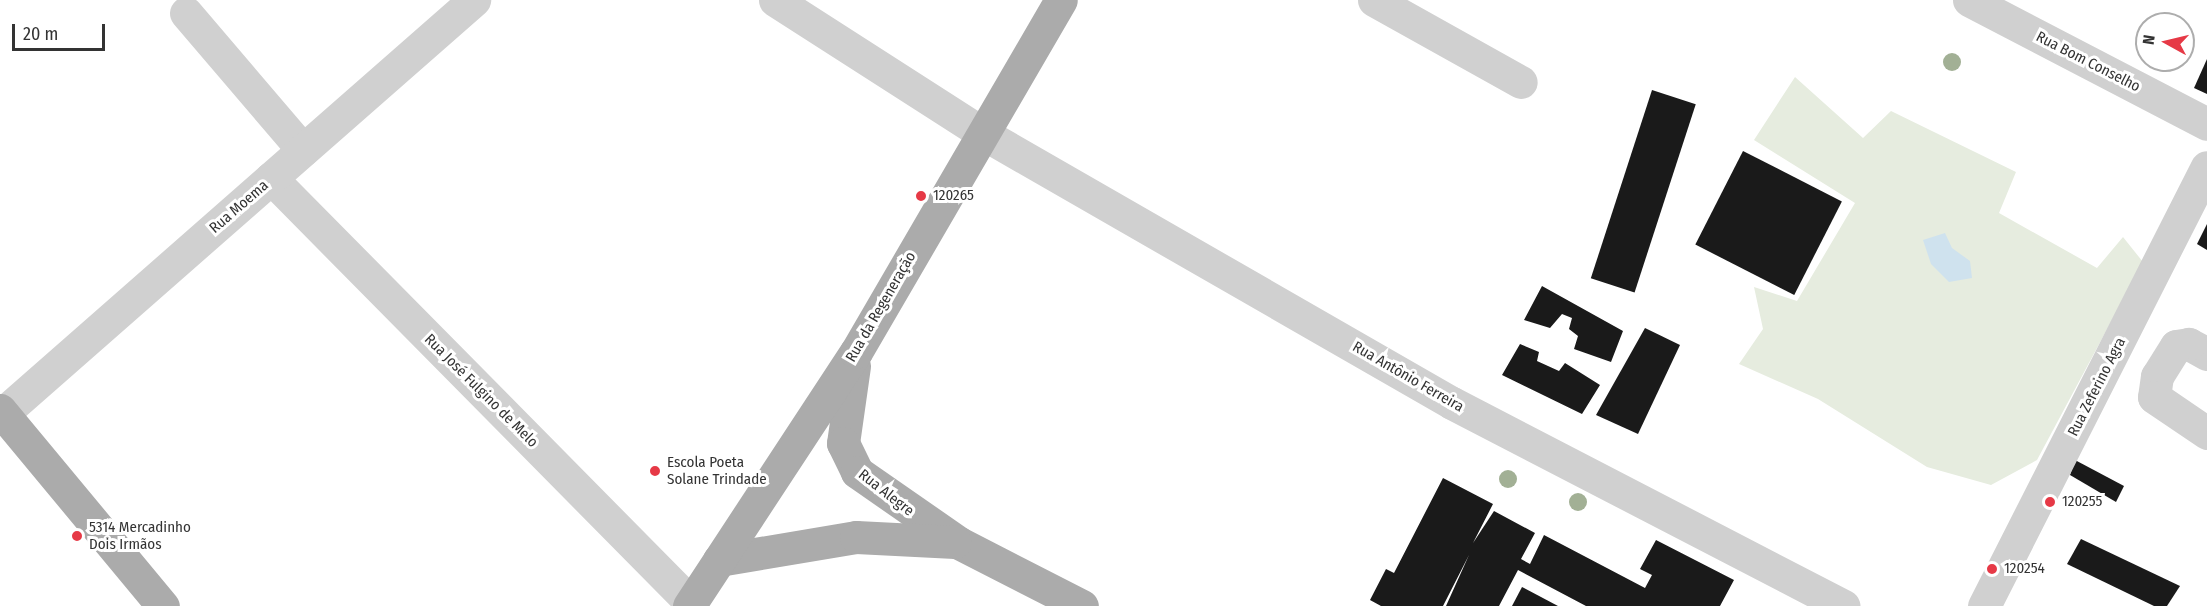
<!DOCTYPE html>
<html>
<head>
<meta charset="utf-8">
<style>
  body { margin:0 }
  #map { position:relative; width:2207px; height:606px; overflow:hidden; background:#fff; font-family:"Fira Sans Condensed",sans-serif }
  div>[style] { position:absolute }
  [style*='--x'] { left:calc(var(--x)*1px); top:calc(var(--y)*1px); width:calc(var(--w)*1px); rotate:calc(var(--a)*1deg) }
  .green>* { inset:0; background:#e6ecdf }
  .water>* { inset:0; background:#cfe2ee }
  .building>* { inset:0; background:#1a1a1a; transform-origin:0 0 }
  .minor>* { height:33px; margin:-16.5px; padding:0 16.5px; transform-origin:16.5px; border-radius:16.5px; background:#d0d0d0 }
  .major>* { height:33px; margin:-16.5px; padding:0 16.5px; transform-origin:16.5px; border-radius:16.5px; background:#ababab }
  .trees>* { width:18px; height:18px; margin:-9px; border-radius:50%; background:#a2b095 }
  .dots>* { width:16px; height:16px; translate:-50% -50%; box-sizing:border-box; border:3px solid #fff; border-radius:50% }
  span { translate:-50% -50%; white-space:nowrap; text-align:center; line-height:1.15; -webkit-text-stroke:6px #fff; paint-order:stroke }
  .street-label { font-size:15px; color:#333 }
  .poi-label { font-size:15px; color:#333 }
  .left { translate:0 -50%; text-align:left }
  .north { position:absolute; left:2135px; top:12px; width:60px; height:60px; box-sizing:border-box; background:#fff; border:2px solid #adadad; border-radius:50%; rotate:278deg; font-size:16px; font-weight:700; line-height:24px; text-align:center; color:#333 }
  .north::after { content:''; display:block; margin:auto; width:21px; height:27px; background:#e63946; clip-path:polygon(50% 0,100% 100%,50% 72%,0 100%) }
  .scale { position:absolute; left:12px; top:24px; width:93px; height:27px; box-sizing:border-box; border:3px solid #333; border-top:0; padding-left:8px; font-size:18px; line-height:21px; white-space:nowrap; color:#333; -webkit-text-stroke:4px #fff; paint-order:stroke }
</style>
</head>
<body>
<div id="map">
  <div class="green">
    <i style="clip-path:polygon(1795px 77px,1863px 138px,1891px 111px,2016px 172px,1999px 213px,2097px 268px,2123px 237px,2143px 262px,2037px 460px,1991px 485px,1927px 467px,1818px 399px,1739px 364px,1763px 329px,1754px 287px,1797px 301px,1855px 203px,1754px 140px)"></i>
  </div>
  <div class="water">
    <i style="clip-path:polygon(1945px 233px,1952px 248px,1970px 261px,1972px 278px,1949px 282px,1931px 264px,1923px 240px)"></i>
  </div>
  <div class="building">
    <i style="clip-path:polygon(2207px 59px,2207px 94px,2194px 88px)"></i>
    <i style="left:1652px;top:90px;width:46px;height:198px;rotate:18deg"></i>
    <i style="left:1743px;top:151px;width:111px;height:105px;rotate:27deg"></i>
    <i style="clip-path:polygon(2207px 224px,2207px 250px,2197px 244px)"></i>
    <i style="clip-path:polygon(1542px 286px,1623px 331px,1611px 362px,1574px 349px,1578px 336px,1569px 329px,1572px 318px,1562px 314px,1550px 328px,1524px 320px)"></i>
    <i style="clip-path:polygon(1645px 328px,1680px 345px,1638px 434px,1596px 415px)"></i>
    <i style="clip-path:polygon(1520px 344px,1539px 352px,1537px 361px,1559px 371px,1565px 363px,1600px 385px,1582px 414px,1502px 375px)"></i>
    <i style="clip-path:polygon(2075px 460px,2124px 486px,2116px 502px,2070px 475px)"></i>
    <i style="clip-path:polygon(1443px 478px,1493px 504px,1473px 543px,1494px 511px,1535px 533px,1521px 559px,1530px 564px,1544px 535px,1645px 588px,1652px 575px,1640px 569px,1656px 540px,1734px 580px,1720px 606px,1586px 606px,1518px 570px,1499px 606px,1446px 606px,1469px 555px,1443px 606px,1381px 606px,1370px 600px,1386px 569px,1394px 573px)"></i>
    <i style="clip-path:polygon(2081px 539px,2180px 586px,2167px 606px,2154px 606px,2067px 564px)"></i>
    <i style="clip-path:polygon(1522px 587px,1558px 606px,1512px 606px)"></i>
  </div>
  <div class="minor">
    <i style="--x:775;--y:0;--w:246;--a:32.7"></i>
    <i style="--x:982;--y:133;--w:542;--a:29.88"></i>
    <i style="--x:1452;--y:403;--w:441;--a:27.4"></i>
    <i style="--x:1374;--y:0;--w:168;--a:29.2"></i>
    <i style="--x:1969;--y:0;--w:268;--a:27.5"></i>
    <i style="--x:186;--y:13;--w:180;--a:49.5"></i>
    <i style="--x:271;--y:178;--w:598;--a:45.34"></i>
    <i style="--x:2207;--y:354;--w:21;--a:-151"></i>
    <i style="--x:2189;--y:344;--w:13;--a:171"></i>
    <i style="--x:2176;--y:346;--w:36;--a:122"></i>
    <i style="--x:2157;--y:376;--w:21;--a:98"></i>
    <i style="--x:2154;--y:397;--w:64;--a:34.2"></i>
    <i style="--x:0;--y:416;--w:631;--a:-41.27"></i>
    <i style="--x:1984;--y:606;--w:492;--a:-63.1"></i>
  </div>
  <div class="major">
    <i style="--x:854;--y:366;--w:78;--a:98.1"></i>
    <i style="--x:843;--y:443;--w:32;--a:64"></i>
    <i style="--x:857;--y:472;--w:124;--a:34.8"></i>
    <i style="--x:959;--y:543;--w:138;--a:27.1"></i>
    <i style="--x:0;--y:410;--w:255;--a:50.3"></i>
    <i style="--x:719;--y:560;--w:139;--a:-9.5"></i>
    <i style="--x:856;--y:537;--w:99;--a:2.9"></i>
    <i style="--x:689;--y:606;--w:304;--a:-56.7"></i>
    <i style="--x:856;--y:352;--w:407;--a:-59.8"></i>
  </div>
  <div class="trees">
    <i style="left:1952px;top:62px"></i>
    <i style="left:1508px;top:479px"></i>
    <i style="left:1578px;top:502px"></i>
  </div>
  <div class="dots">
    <i style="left:921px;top:196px;background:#e63946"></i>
    <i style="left:655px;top:471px;background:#e63946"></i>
    <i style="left:2050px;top:502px;background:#e63946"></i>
    <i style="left:77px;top:536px;background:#e63946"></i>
    <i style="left:1992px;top:569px;background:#e63946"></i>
  </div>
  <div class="street-label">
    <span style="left:2088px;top:62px;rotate:27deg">Rua Bom Conselho</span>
    <span style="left:239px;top:207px;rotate:-41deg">Rua Moema</span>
    <span style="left:881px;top:307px;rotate:-60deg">Rua da Regeneração</span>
    <span style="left:1408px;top:377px;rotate:30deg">Rua Antônio Ferreira</span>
    <span style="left:2097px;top:387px;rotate:-63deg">Rua Zeferino Agra</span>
    <span style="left:481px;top:391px;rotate:45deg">Rua José Fulgino de Melo</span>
    <span style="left:886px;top:493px;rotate:38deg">Rua Alegre</span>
  </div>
  <div class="poi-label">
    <span class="left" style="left:933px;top:196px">120265</span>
    <span class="left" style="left:667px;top:471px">Escola Poeta<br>Solane Trindade</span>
    <span class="left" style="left:2062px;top:502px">120255</span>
    <span class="left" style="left:89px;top:536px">5314 Mercadinho<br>Dois Irmãos</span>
    <span class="left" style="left:2004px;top:569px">120254</span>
  </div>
  <div class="north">N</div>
  <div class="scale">20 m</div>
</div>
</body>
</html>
